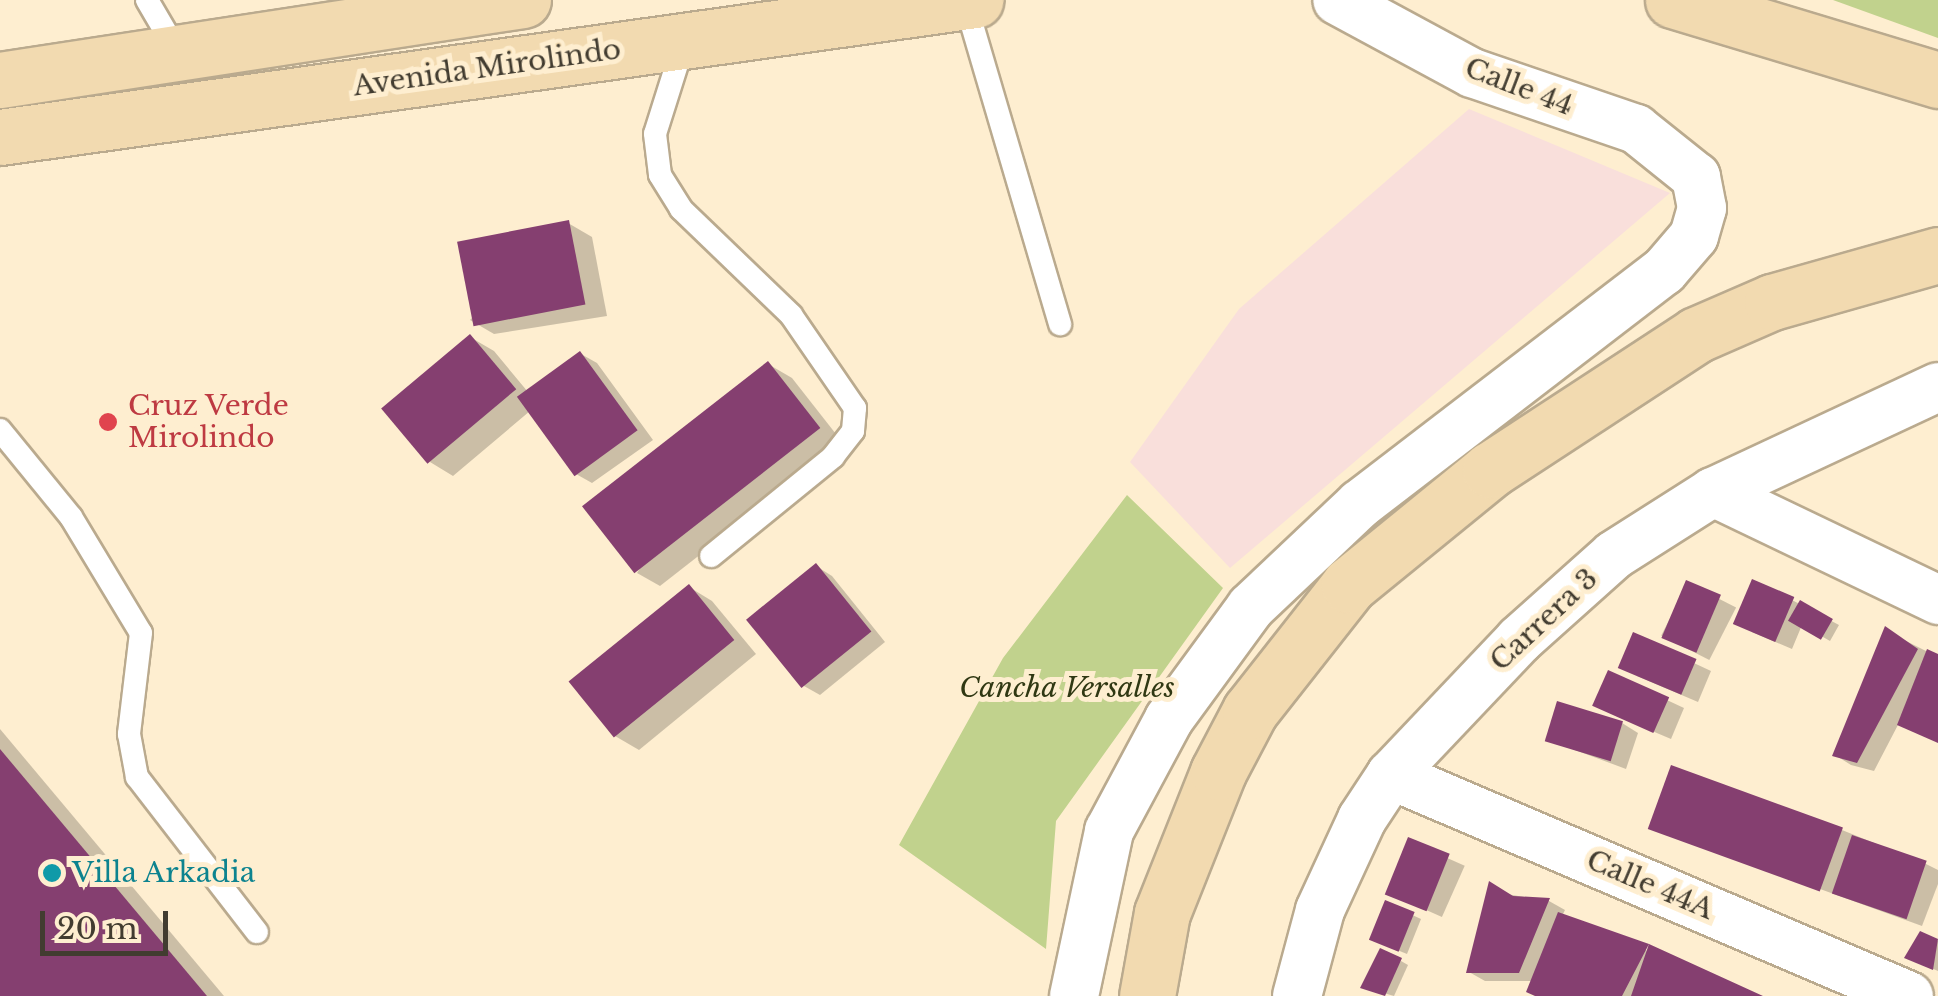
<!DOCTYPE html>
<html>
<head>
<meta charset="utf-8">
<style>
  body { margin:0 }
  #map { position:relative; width:1938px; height:996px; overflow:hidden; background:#feeed0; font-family:"Libre Baskerville",serif }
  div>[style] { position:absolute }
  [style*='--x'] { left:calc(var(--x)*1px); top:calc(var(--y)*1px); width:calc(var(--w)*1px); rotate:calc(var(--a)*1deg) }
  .education>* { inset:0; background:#f9dfdb }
  .green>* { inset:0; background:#c1d28d }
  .shadow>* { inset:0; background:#0003; transform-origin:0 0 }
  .building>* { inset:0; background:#853f70; transform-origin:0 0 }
  .roads { filter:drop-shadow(2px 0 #baaa8e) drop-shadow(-2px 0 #baaa8e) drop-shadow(0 2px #baaa8e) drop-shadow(0 -2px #baaa8e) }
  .service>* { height:22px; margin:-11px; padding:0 11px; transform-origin:11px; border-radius:11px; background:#fff }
  .minor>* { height:48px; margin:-24px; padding:0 24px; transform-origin:24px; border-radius:24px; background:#fff }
  .primary>* { height:55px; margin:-27.5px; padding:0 27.5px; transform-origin:27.5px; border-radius:27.5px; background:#f2dab0 }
  .dots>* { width:28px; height:28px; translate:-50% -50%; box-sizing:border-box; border:5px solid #feeed0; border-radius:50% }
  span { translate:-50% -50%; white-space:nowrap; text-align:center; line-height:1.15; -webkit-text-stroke:10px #feeed0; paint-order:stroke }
  .street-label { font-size:28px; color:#423c30 }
  .health-label { font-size:28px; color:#be3a42 }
  .left { translate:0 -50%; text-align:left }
  .park-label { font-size:28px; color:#303813; font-style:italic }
  .culture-label { font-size:28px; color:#0d838f }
  .scale { position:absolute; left:40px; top:911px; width:128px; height:45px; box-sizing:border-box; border:5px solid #423c30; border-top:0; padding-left:12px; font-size:30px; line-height:35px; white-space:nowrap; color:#423c30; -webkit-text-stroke:8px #feeed0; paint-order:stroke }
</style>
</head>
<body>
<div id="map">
  <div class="education">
    <i style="clip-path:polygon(1469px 109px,1670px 193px,1230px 568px,1130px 462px,1239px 309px)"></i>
  </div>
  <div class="green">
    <i style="clip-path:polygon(1833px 0,1938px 0,1938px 38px)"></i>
    <i style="clip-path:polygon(1127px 495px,1223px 588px,1056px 821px,1046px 949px,899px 845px,1003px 658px)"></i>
  </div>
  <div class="shadow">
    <i style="clip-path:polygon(568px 223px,592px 237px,607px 316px,494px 334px,470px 320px)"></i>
    <i style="clip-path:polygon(470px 337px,494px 351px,528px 392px,581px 354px,597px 363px,653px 440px,592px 483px,576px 474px,530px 411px,453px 476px,430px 462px)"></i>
    <i style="clip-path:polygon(768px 364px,792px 378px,843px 443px,660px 586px,637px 573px)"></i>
    <i style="clip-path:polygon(816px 566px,832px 576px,885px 642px,820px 695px,804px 686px)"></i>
    <i style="left:1688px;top:583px;width:54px;height:59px;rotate:27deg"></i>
    <i style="clip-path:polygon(689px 587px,712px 601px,756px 654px,639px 750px,615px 736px)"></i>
    <i style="clip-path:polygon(1792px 600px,1839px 625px,1830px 641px,1802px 625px,1792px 649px,1752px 632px)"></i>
    <i style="clip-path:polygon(1634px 635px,1711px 671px,1698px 702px,1637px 676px)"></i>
    <i style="clip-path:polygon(1902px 639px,1938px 657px,1938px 742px,1899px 723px,1874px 771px,1851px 765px,1835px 755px)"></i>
    <i style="clip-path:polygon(1609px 673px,1684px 708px,1671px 739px,1612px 714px)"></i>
    <i style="clip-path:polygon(1622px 723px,1638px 733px,1626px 769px,1548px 740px)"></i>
    <i style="clip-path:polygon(0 729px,224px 996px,0 996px)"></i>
    <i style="clip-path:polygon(1652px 828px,1842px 830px,1926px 864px,1938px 870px,1938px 884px,1922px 926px)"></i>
    <i style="left:1409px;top:841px;width:61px;height:56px;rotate:24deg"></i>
    <i style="clip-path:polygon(1506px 894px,1549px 901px,1565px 910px,1562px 916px,1758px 996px,1538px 996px,1534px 981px,1485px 981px,1469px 972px)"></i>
    <i style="clip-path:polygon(1386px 903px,1421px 919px,1407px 954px,1380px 943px)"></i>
    <i style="clip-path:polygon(1921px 934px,1938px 941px,1938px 971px,1915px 961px)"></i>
    <i style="clip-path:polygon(1401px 961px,1408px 965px,1394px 996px,1363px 987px)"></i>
  </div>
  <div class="building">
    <i style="left:569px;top:220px;width:86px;height:114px;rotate:79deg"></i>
    <i style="left:470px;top:334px;width:72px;height:116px;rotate:50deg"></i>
    <i style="left:580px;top:351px;width:98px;height:78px;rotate:54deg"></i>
    <i style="left:768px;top:361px;width:85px;height:236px;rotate:52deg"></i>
    <i style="left:816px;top:563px;width:88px;height:90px;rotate:51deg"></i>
    <i style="left:1752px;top:579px;width:46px;height:49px;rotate:23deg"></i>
    <i style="left:1686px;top:580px;width:38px;height:63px;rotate:23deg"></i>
    <i style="left:689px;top:584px;width:72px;height:155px;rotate:51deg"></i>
    <i style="left:1800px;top:600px;width:38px;height:24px;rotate:30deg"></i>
    <i style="clip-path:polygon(1885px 626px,1918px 649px,1857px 763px,1832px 756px)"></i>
    <i style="left:1633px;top:632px;width:69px;height:39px;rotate:23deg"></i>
    <i style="clip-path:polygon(1927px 649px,1938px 654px,1938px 743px,1897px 725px)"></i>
    <i style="left:1608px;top:670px;width:67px;height:39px;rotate:24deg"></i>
    <i style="left:1557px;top:701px;width:69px;height:42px;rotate:17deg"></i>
    <i style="clip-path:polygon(0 749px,207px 996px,0 996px)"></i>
    <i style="left:1671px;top:765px;width:183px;height:68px;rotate:20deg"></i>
    <i style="left:1852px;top:835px;width:79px;height:62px;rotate:19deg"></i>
    <i style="left:1408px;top:837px;width:45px;height:62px;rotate:22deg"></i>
    <i style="clip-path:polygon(1489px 881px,1513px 896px,1550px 898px,1519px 973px,1466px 973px)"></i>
    <i style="left:1385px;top:900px;width:32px;height:43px;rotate:22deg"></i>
    <i style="clip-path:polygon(1558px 912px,1649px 944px,1763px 996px,1631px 996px,1649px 944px,1622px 996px,1535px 996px,1526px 992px)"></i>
    <i style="clip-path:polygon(1920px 931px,1938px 939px,1933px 970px,1904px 958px)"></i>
    <i style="clip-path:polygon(1380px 948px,1402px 958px,1385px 996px,1360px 988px)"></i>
  </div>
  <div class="roads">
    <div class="service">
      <i style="--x:147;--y:0;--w:61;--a:59.7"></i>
      <i style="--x:965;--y:1;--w:337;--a:73.6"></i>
      <i style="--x:684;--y:42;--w:96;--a:107.5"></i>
      <i style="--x:655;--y:134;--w:41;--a:83"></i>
      <i style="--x:660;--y:175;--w:40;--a:58"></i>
      <i style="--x:681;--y:209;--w:153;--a:43.9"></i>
      <i style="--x:791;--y:315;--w:113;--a:55.5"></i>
      <i style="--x:855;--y:408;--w:23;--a:95"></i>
      <i style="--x:853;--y:431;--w:33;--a:128"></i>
      <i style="--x:833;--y:457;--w:157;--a:140.9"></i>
      <i style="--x:0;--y:430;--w:112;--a:50.8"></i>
      <i style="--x:71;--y:517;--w:135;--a:58.9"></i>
      <i style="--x:141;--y:633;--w:102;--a:96.8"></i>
      <i style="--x:129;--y:734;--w:44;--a:79.5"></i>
      <i style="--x:137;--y:777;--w:196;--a:52.3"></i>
    </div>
    <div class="minor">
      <i style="--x:1713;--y:492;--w:250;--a:25.6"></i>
      <i style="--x:1391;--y:775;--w:563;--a:23.11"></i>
      <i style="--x:1074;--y:996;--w:169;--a:-78"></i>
      <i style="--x:1109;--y:831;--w:127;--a:-61.8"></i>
      <i style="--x:1169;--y:719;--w:139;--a:-53.8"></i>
      <i style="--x:1251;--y:607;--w:150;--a:-43.4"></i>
      <i style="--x:1360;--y:504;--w:383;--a:-37.5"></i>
      <i style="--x:1664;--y:271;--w:46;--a:-49.4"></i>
      <i style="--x:1694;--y:236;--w:29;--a:-74"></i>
      <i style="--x:1702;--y:208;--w:32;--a:-101"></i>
      <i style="--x:1696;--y:177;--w:77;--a:-141.3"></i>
      <i style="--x:1636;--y:129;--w:173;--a:-161.1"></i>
      <i style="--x:1472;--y:73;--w:153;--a:-151.6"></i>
      <i style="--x:1297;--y:996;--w:89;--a:-75"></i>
      <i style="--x:1320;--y:910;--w:100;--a:-65.2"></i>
      <i style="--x:1362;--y:819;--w:53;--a:-56.6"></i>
      <i style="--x:1391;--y:775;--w:186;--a:-46.5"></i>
      <i style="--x:1519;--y:640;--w:127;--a:-41.8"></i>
      <i style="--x:1614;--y:555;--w:117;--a:-32.5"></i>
      <i style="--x:1713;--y:492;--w:248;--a:-25"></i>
    </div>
    <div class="primary">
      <i style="--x:1673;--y:0;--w:277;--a:16.8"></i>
      <i style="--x:0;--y:80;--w:529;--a:-8.7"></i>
      <i style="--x:0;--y:137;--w:985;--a:-8"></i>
      <i style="--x:1147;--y:996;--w:84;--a:-79.8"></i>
      <i style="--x:1162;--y:913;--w:152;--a:-68.3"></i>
      <i style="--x:1218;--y:772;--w:69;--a:-62.3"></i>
      <i style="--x:1250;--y:711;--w:160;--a:-51.8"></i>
      <i style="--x:1349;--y:585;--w:182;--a:-39.2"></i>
      <i style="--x:1490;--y:470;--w:246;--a:-33.2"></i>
      <i style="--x:1696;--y:335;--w:83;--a:-23.5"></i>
      <i style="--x:1772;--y:302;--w:173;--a:-15.8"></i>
    </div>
  </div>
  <div class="dots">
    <i style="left:108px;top:422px;background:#e0444e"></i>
    <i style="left:52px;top:873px;background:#0f9aa8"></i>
  </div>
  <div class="street-label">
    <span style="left:487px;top:68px;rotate:-8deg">Avenida Mirolindo</span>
    <span style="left:1519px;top:87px;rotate:21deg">Calle 44</span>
    <span style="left:1544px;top:620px;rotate:-43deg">Carrera 3</span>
    <span style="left:1650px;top:885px;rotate:23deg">Calle 44A</span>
  </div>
  <div class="health-label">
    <span class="left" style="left:128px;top:422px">Cruz Verde<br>Mirolindo</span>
  </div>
  <div class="park-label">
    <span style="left:1067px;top:688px">Cancha Versalles</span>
  </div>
  <div class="culture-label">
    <span class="left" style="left:72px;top:873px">Villa Arkadia</span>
  </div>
  <div class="scale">20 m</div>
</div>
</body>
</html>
